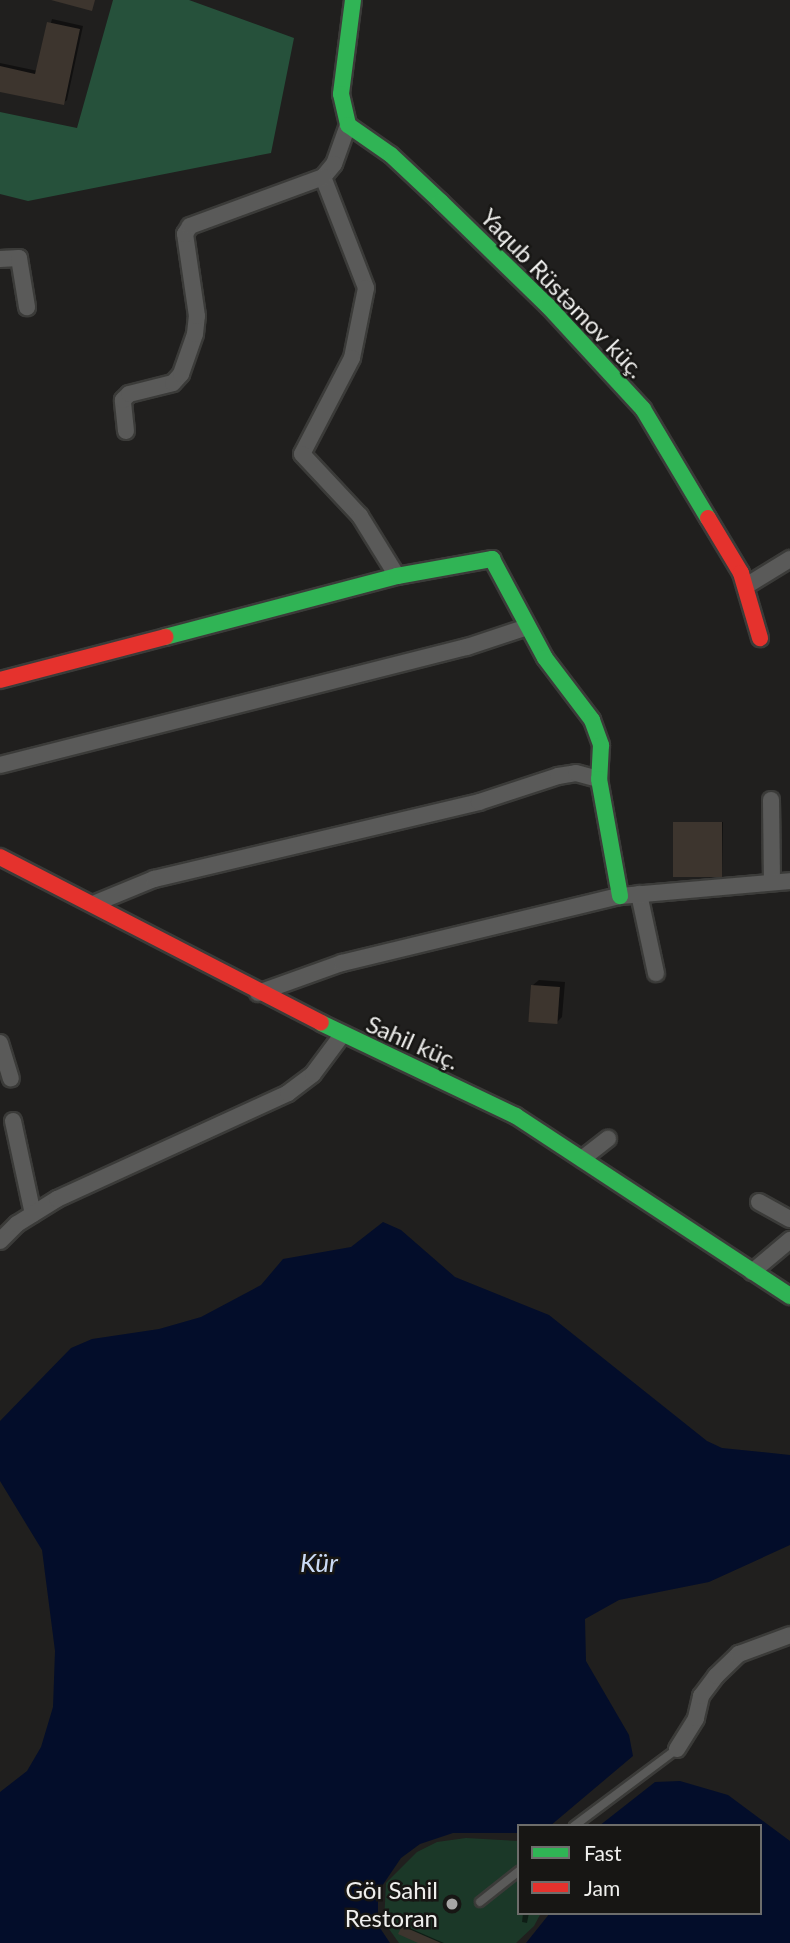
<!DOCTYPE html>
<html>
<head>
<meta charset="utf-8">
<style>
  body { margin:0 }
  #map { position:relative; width:790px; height:1943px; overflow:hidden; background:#201f1e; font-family:Lato,sans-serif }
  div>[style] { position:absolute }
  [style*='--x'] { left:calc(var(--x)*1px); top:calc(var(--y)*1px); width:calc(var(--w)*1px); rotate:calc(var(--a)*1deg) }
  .green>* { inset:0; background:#1b3828 }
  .forest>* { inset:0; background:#26513b }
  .water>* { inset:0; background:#030d2a }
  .shadow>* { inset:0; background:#0007 }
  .building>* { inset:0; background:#3d352e; transform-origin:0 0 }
  .roads { filter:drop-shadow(2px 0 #3b3b39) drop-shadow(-2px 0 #3b3b39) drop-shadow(0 2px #3b3b39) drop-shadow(0 -2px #3b3b39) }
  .lane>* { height:8px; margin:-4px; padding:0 4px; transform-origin:4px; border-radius:4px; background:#5a5a59 }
  .street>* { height:16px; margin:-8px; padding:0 8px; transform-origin:8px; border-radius:8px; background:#5a5a59 }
  .fast>* { height:16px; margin:-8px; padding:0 8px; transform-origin:8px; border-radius:8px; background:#30b455 }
  .jam>* { height:16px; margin:-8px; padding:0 8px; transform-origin:8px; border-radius:8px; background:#e5322d }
  .dots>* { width:19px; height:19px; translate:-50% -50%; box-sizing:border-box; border:4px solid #171614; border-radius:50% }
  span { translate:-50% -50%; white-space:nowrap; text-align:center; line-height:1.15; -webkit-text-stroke:5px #171614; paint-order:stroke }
  .street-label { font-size:24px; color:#efefed }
  .poi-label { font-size:24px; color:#efefed }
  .right { translate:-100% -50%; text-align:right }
  .water-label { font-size:26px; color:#cbdbf5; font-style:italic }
  .legend { position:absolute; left:517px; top:1824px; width:245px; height:91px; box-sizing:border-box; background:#171614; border:2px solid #6d6d6b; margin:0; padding:9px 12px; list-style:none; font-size:21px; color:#efefed }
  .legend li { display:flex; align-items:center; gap:14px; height:35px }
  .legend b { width:35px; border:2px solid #6d6d6b }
</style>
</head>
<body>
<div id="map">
  <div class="green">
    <i style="clip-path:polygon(466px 1838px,519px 1841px,519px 1913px,541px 1913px,534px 1926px,516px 1943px,399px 1943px,384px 1922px,386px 1883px,417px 1852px,437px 1842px)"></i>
  </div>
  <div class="forest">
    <i style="clip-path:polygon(113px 0,189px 0,294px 38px,271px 153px,28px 201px,0 194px,0 112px,77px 128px)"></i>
  </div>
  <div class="water">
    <i style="clip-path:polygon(383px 1222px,401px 1230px,455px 1277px,549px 1315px,707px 1441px,722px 1448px,790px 1455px,790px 1545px,709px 1582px,619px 1600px,585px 1619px,586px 1661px,629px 1735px,633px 1756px,550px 1826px,519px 1826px,519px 1833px,453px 1833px,420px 1844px,401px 1858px,378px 1892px,378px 1925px,390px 1943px,0 1943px,0 1792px,27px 1771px,41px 1747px,53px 1707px,55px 1651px,42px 1550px,0 1481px,0 1421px,71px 1348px,92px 1339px,159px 1329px,201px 1317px,261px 1285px,283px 1259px,351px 1247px)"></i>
    <i style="clip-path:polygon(680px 1781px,728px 1795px,790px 1841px,790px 1943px,526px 1943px,550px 1913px,760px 1913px,760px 1826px,599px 1826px,655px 1782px)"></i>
  </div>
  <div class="shadow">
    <i style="clip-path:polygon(52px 19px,83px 26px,67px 100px,63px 103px,0 90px,0 63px,38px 71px)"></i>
    <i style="clip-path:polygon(676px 822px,723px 822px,722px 875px,675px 823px)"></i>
    <i style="clip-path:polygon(539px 980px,565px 982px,562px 1017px,556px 1023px,533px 985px)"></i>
    <i style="clip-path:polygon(523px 1913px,529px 1913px,527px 1923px,522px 1922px)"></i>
    <i style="clip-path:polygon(404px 1927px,405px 1926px,444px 1943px,422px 1943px,401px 1933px)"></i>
  </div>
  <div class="building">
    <i style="clip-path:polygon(51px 0,95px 0,92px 11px)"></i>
    <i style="clip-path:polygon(47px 22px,80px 29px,64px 105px,0 92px,0 66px,35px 74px)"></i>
    <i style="left:673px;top:822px;width:49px;height:55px"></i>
    <i style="left:531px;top:985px;width:29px;height:37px;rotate:4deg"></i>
    <i style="clip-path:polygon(402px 1926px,441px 1943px,418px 1943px,398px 1934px)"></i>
  </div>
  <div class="roads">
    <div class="lane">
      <i style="--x:574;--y:1826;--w:129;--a:-36.8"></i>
      <i style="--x:480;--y:1902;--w:50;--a:-38.5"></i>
    </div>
    <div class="street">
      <i style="--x:348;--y:125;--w:41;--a:109.7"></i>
      <i style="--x:334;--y:164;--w:17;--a:130"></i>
      <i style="--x:323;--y:177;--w:119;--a:68.8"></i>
      <i style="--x:366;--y:288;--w:71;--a:101.3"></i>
      <i style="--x:352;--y:358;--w:108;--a:117.5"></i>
      <i style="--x:302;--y:454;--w:85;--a:46.9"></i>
      <i style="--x:360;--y:516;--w:70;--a:58.3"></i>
      <i style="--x:0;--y:259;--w:19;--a:-3"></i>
      <i style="--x:19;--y:258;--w:50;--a:80.7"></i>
      <i style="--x:126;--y:431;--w:31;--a:-96"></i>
      <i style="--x:123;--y:400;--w:8;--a:-45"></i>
      <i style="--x:129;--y:394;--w:45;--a:-14"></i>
      <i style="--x:173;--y:383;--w:12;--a:-48"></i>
      <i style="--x:181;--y:374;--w:42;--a:-70.7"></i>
      <i style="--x:195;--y:334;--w:18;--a:-84"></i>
      <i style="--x:197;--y:316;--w:83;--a:-98.3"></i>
      <i style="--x:185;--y:234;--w:9;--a:-58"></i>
      <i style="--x:190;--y:226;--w:142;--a:-20.2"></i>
      <i style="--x:746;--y:586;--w:52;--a:-31.5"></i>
      <i style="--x:0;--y:765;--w:482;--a:-14.2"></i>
      <i style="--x:467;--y:647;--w:63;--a:-18.4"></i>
      <i style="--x:771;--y:800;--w:81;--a:89.3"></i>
      <i style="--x:639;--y:894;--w:81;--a:77.9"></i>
      <i style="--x:93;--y:904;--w:66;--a:-22.3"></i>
      <i style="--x:154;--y:879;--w:334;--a:-13.3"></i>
      <i style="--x:479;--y:802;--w:83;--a:-18.2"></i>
      <i style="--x:558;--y:776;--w:18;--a:-9"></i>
      <i style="--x:576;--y:773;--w:24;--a:15"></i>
      <i style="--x:258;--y:993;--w:89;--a:-19.7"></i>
      <i style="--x:342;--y:963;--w:286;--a:-13.6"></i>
      <i style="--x:620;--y:896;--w:171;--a:-5"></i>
      <i style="--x:0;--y:1043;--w:37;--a:73"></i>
      <i style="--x:13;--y:1121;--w:95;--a:77.9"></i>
      <i style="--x:582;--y:1159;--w:33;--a:-38"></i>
      <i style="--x:759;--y:1202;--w:35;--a:29"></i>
      <i style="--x:0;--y:1241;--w:24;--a:-45"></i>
      <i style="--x:17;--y:1224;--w:47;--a:-32"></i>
      <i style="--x:57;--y:1199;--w:254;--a:-24.6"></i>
      <i style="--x:288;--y:1093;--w:31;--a:-37"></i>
      <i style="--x:313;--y:1074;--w:49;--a:-53.4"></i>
      <i style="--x:752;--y:1272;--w:50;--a:-40.1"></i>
      <i style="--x:677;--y:1749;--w:36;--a:-58"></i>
      <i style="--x:696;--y:1718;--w:23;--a:-77"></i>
      <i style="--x:701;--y:1696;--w:25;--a:-53"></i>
      <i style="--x:716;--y:1676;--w:32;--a:-44"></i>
      <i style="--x:739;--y:1654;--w:54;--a:-20.4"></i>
    </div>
    <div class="fast">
      <i style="--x:353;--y:0;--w:95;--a:97.3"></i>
      <i style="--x:341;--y:94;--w:32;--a:77"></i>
      <i style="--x:348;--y:125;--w:52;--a:34.9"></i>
      <i style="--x:391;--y:155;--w:69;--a:43.2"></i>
      <i style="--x:441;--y:202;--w:149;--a:44.2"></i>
      <i style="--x:548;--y:306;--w:140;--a:47.3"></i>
      <i style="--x:643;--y:409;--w:127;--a:59.2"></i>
      <i style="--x:165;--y:637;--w:240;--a:-14.7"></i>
      <i style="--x:397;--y:576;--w:97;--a:-10.1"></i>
      <i style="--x:492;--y:559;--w:112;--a:61.8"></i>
      <i style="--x:545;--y:658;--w:78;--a:52.8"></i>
      <i style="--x:592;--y:720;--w:27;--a:70"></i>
      <i style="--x:601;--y:745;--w:34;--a:93"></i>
      <i style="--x:599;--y:779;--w:119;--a:79.8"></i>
      <i style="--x:321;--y:1023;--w:216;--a:25.5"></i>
      <i style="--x:516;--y:1116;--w:328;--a:33.3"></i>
    </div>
    <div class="jam">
      <i style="--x:708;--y:518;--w:64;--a:59"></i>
      <i style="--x:741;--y:573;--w:68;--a:73.7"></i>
      <i style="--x:0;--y:680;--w:171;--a:-14.6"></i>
      <i style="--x:0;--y:857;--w:361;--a:27.3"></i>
    </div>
  </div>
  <div class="dots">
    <i style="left:452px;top:1904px;background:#a7a6a5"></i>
  </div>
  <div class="street-label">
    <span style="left:563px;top:293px;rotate:46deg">Yaqub Rüstəmov küç.</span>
    <span style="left:413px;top:1042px;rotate:24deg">Sahil küç.</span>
  </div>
  <div class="poi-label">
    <span class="right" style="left:438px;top:1904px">Göı Sahil<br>Restoran</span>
  </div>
  <div class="water-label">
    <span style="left:319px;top:1563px">Kür</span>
  </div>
  <ul class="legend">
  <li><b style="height:9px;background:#30b455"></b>Fast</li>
  <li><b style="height:9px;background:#e5322d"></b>Jam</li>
  </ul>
</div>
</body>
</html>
